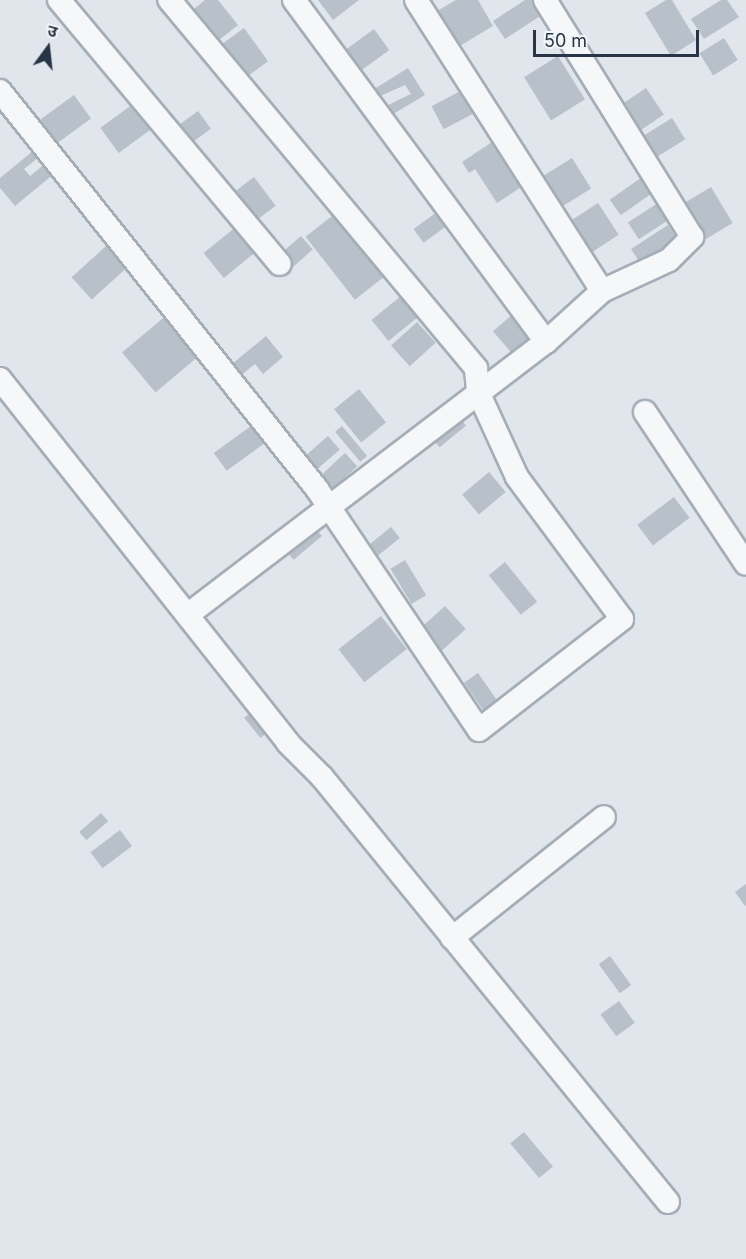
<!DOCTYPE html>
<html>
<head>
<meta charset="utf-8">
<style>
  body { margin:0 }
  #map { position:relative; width:746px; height:1259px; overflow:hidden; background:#e1e6ec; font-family:Inter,"Noto Sans Devanagari",sans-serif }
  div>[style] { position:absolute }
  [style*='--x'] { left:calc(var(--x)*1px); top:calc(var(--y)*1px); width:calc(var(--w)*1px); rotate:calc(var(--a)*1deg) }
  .building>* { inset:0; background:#b8c0ca; transform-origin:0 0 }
  .roads { filter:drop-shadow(2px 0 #a5adb7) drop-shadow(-2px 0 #a5adb7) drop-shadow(0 2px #a5adb7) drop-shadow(0 -2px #a5adb7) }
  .street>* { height:22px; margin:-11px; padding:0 11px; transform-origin:11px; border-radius:11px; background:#f5f7f9 }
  span { translate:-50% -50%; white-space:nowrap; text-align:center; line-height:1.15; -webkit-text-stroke:6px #f1f5f8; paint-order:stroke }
  .north { position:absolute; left:18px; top:18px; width:60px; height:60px; -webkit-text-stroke:4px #f1f5f8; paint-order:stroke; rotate:15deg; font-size:16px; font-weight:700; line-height:24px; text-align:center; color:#273546 }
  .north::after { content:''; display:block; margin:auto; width:21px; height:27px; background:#273546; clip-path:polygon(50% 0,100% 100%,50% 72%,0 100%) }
  .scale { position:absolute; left:533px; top:30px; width:166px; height:27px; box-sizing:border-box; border:3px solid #273546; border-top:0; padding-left:8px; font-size:18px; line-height:21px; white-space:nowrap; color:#273546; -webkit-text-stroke:4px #f1f5f8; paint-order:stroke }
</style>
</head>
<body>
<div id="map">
  <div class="building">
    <i style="clip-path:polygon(205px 0,218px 0,238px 25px,214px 44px,189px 13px)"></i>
    <i style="clip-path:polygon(318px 0,359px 0,333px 20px)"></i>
    <i style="clip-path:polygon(456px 0,478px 0,493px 26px,453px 50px,432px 14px)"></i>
    <i style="clip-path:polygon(525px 0,540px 0,548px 11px,505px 39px,493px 21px)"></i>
    <i style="clip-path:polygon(666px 0,672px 0,696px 40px,671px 56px,645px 13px)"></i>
    <i style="clip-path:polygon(721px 0,727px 0,739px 17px,704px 39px,691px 19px)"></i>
    <i style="left:244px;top:28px;width:41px;height:33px;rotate:54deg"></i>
    <i style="left:374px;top:29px;width:26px;height:39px;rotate:54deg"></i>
    <i style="left:724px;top:38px;width:26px;height:29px;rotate:58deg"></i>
    <i style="left:558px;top:56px;width:51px;height:40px;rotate:58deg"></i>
    <i style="clip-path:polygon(evenodd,408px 68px,425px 95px,388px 117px,371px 91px,408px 68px,405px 85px,411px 94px,384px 107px,378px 97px,405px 85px)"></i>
    <i style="left:466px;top:88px;width:26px;height:39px;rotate:62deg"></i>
    <i style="left:646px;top:88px;width:32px;height:33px;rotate:56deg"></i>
    <i style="left:74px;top:95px;width:29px;height:48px;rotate:54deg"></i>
    <i style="left:136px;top:102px;width:31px;height:44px;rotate:54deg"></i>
    <i style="left:198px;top:111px;width:22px;height:29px;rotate:54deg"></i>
    <i style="left:672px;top:118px;width:25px;height:37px;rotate:58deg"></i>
    <i style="clip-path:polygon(492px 142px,526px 184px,497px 203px,475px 169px,469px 173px,462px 162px)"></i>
    <i style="clip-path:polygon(33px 151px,39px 157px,24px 169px,30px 176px,47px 162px,55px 173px,15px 206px,0 188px,0 178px)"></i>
    <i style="left:572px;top:158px;width:36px;height:43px;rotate:58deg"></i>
    <i style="left:645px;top:175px;width:19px;height:43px;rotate:55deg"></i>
    <i style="left:254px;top:177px;width:36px;height:31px;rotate:53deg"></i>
    <i style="left:711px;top:187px;width:42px;height:35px;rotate:59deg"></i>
    <i style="left:664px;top:199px;width:20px;height:43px;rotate:57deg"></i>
    <i style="left:598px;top:203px;width:38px;height:41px;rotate:57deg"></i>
    <i style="left:341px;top:209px;width:80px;height:45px;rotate:52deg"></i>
    <i style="left:437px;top:212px;width:17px;height:29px;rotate:54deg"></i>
    <i style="left:668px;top:225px;width:24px;height:44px;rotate:57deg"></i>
    <i style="left:237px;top:226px;width:32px;height:43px;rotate:51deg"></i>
    <i style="left:301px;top:236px;width:18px;height:33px;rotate:49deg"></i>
    <i style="left:114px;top:239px;width:30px;height:57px;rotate:48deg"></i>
    <i style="left:401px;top:296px;width:27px;height:38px;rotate:51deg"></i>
    <i style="left:514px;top:313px;width:30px;height:28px;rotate:49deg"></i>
    <i style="left:168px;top:314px;width:52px;height:60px;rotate:50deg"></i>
    <i style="left:417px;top:322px;width:28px;height:35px;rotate:48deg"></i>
    <i style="clip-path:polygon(266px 336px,283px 357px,263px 374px,255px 364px,235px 380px,226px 369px)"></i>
    <i style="left:359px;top:389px;width:43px;height:32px;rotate:51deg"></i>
    <i style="left:454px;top:411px;width:19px;height:34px;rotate:51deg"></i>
    <i style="left:255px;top:423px;width:22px;height:51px;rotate:54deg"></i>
    <i style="left:342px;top:426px;width:39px;height:9px;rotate:50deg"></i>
    <i style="left:328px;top:436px;width:18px;height:35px;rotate:49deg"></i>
    <i style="left:345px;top:453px;width:18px;height:35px;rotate:47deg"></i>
    <i style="left:489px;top:472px;width:26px;height:35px;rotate:50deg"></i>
    <i style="left:674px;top:497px;width:26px;height:46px;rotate:53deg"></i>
    <i style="left:311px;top:523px;width:17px;height:37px;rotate:50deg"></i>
    <i style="left:391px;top:527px;width:14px;height:39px;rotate:51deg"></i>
    <i style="left:405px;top:560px;width:41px;height:17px;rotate:59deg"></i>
    <i style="left:505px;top:562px;width:51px;height:21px;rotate:51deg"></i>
    <i style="left:445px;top:606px;width:31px;height:38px;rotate:48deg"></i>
    <i style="left:381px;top:616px;width:42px;height:54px;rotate:52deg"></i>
    <i style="left:478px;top:673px;width:39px;height:17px;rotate:55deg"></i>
    <i style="left:255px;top:709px;width:26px;height:14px;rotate:51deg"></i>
    <i style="left:101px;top:813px;width:11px;height:29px;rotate:49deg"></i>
    <i style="left:120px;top:830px;width:20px;height:37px;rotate:53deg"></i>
    <i style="clip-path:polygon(746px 884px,746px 905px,745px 906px,735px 892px)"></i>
    <i style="left:610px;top:956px;width:36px;height:14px;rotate:54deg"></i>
    <i style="left:619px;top:1001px;width:27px;height:23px;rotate:54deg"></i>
    <i style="left:524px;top:1132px;width:45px;height:18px;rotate:50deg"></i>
  </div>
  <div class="roads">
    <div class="street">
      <i style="--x:59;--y:0;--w:344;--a:50.1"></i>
      <i style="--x:294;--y:0;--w:425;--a:53.6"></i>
      <i style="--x:416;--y:0;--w:345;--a:57.4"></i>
      <i style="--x:0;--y:91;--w:509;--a:51.46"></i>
      <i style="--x:317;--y:489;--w:290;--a:56.1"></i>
      <i style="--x:479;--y:730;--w:181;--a:-37.8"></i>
      <i style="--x:622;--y:619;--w:177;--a:-126.5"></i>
      <i style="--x:517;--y:477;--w:94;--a:-114.6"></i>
      <i style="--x:478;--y:392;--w:24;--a:-95"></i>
      <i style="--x:476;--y:368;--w:479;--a:-129.8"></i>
      <i style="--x:0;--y:379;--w:464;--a:51.6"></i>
      <i style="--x:288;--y:743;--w:48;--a:45"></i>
      <i style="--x:322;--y:777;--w:548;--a:50.85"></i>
      <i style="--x:645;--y:412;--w:182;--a:56.4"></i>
      <i style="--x:190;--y:613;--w:447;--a:-37.3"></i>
      <i style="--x:546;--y:342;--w:76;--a:-42.3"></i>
      <i style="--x:602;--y:291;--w:74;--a:-24.8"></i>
      <i style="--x:669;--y:260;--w:33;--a:-45"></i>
      <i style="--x:692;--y:237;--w:279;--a:-121.8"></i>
      <i style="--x:452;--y:938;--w:194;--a:-38.5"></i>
    </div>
  </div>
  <div class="north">उ</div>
  <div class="scale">50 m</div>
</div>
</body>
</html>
